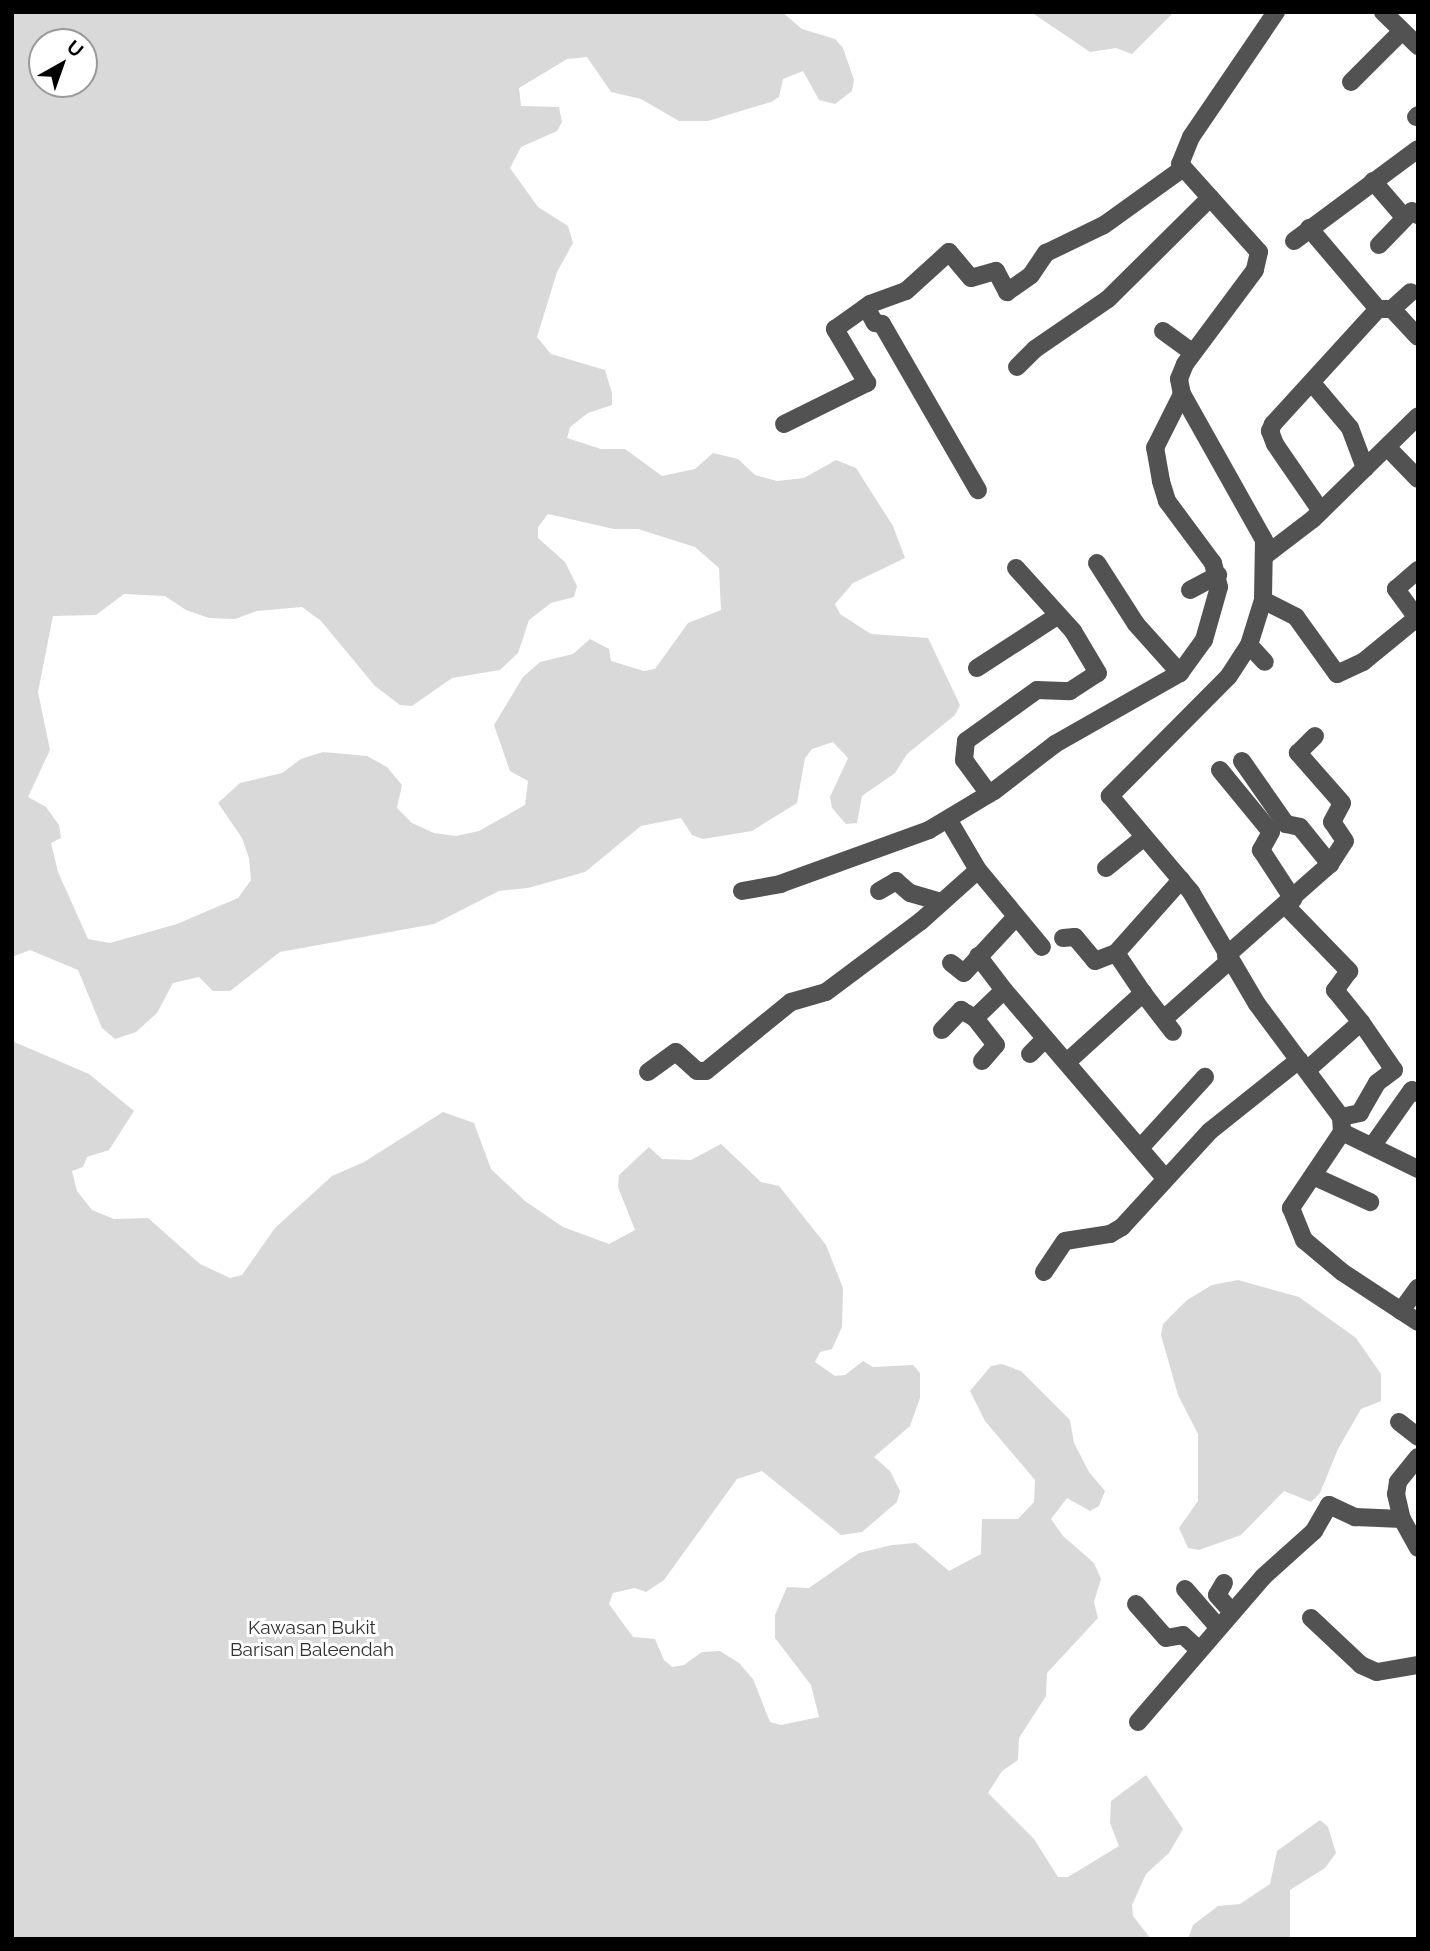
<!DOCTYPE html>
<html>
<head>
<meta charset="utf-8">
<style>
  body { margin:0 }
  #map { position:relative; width:1430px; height:1951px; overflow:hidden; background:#fff; font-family:Raleway,sans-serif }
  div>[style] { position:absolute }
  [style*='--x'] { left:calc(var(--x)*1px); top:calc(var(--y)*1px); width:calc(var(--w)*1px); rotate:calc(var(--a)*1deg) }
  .green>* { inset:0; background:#d9d9d9 }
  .minor>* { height:18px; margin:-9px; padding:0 9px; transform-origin:9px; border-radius:9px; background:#525252 }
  span { translate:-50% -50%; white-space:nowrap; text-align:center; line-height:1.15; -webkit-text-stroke:6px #fff; paint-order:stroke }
  .park-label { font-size:19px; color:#303030 }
  .frame { position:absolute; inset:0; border:14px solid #000; pointer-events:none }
  .north { position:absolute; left:28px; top:28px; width:70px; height:70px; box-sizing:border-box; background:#fff; border:2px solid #999; border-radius:50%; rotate:40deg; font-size:19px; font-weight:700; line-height:28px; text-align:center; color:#000 }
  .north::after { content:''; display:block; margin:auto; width:24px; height:32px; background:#000; clip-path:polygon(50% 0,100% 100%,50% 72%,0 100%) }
</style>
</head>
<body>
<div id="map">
  <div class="green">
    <i style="clip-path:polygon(evenodd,12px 12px,782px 12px,802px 29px,835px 39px,843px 48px,854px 80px,852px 91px,835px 104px,819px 100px,803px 71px,783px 79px,779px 97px,771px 102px,708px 121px,679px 121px,641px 99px,611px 92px,587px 57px,567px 59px,519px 88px,521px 106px,559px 107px,562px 122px,557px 131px,521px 147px,510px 168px,538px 207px,568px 226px,573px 243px,557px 272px,537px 337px,551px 354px,605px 370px,612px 393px,612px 405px,588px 413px,570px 427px,567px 438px,601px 449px,625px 449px,662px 476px,695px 469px,713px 453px,738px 459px,755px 475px,777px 481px,804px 478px,836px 460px,856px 468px,893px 526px,905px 558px,853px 583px,835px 604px,840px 614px,871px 634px,928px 638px,960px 705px,955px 715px,907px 754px,895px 773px,862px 796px,857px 823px,846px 824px,832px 808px,830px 797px,848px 758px,833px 742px,812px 749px,805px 758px,797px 803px,752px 831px,703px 839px,692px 835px,681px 818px,641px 826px,585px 872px,528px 888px,499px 891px,434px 924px,280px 952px,230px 991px,213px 991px,199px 977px,173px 983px,157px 1013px,136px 1032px,115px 1039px,102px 1028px,78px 970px,30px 950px,12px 957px,12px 12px,84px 42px,84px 84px,42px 84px,42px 42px,84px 42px,12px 12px,548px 514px,614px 529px,638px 529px,695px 547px,719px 568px,721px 610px,688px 623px,655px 669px,644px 671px,611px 661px,609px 649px,590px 639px,573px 654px,540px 662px,523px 677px,494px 725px,510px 771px,528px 781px,525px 805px,479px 831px,456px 836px,434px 833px,412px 823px,397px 808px,402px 785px,387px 767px,367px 756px,323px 752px,301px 759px,282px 773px,240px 783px,218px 803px,242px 838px,249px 858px,251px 880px,238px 898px,177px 924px,110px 943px,88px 939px,58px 872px,51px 843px,61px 838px,59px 825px,46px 807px,28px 797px,50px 750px,38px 692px,53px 616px,96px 615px,124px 594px,165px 596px,186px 610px,209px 618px,235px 619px,257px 611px,302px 607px,321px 621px,375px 686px,400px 705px,412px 706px,452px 678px,500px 670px,518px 653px,529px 620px,551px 603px,574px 597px,577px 586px,565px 562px,538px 538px,538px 527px,548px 514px)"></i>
    <i style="clip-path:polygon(1031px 12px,1174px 12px,1132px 54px,1116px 48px,1090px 52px)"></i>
    <i style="clip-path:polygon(12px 1041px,89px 1074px,134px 1111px,109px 1150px,87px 1157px,83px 1167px,72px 1171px,77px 1191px,92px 1210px,114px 1219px,148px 1218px,200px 1264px,230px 1278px,242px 1275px,275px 1228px,332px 1176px,364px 1162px,443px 1112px,474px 1123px,491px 1169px,525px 1201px,563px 1227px,609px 1244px,635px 1230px,618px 1187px,619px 1175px,649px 1147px,662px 1159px,691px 1160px,721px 1144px,761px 1182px,779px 1186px,826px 1245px,843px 1288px,842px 1327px,832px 1349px,820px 1352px,815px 1362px,835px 1376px,845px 1375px,863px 1361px,873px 1367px,913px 1365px,920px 1373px,920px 1398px,910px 1426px,874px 1457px,890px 1471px,900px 1491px,897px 1502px,862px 1532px,841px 1535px,762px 1471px,737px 1479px,664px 1580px,646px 1592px,635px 1588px,613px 1593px,609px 1604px,633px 1637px,655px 1639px,664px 1660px,672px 1667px,684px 1665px,702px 1652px,720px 1651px,739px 1663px,753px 1679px,770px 1722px,781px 1725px,819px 1717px,811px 1685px,775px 1638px,775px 1615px,787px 1587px,809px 1588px,859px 1553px,892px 1545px,916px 1543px,949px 1571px,981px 1554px,982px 1519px,1018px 1519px,1034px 1502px,1035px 1480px,985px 1421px,970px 1391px,991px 1366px,1002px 1364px,1021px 1371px,1070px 1420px,1074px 1443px,1089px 1472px,1105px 1491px,1099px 1506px,1090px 1511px,1067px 1498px,1051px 1519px,1063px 1536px,1094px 1563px,1101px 1579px,1094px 1602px,1098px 1618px,1047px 1673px,1046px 1696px,1019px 1738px,1018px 1760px,1002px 1771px,988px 1793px,1034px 1839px,1058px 1877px,1068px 1877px,1119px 1846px,1110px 1823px,1111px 1801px,1146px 1775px,1183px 1829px,1169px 1853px,1146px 1874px,1132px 1905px,1133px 1916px,1151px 1939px,12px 1939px)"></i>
    <i style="clip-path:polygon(1238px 1280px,1299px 1297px,1356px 1338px,1381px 1374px,1381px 1401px,1361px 1409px,1338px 1449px,1320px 1493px,1311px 1502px,1284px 1491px,1241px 1535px,1199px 1550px,1188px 1548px,1179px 1528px,1198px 1501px,1198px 1434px,1178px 1395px,1161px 1335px,1163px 1324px,1187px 1300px,1212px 1285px)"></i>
    <i style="clip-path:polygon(1320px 1820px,1328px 1827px,1336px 1853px,1325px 1868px,1290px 1890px,1290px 1939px,1188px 1939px,1193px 1925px,1218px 1906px,1240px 1904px,1270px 1884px,1277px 1851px)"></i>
  </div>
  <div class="minor">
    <i style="--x:1276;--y:12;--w:151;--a:124.2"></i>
    <i style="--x:1191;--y:137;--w:29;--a:112"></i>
    <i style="--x:1180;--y:164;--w:118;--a:48.1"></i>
    <i style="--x:1259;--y:252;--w:18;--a:103"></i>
    <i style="--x:1255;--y:270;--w:117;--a:126.7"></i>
    <i style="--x:1185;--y:364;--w:16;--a:112"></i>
    <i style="--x:1179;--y:379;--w:15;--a:79"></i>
    <i style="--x:1182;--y:394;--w:167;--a:60.7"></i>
    <i style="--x:1264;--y:540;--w:60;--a:91"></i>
    <i style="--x:1263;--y:600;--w:47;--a:107.3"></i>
    <i style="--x:1249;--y:645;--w:38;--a:123"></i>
    <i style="--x:1228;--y:677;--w:168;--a:134.8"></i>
    <i style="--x:1110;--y:796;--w:126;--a:49.8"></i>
    <i style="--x:1191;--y:892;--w:130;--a:59.5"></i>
    <i style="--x:1257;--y:1004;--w:141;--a:53.4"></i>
    <i style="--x:1341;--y:1117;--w:15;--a:86"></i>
    <i style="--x:1342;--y:1132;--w:92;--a:123.9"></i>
    <i style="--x:1291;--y:1208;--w:35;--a:68"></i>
    <i style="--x:1304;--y:1240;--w:50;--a:40.1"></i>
    <i style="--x:1342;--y:1272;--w:91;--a:33.3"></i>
    <i style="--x:1383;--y:12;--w:49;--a:44.2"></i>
    <i style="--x:1351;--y:82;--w:72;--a:-45"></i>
    <i style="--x:1416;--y:117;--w:3;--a:-45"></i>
    <i style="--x:1373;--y:181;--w:48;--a:49.3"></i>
    <i style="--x:1309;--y:228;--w:106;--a:49.6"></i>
    <i style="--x:1294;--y:241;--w:154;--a:-36.6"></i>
    <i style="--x:1379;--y:245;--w:47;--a:-45.9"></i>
    <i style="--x:1412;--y:211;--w:7;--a:34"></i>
    <i style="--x:866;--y:307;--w:18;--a:61"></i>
    <i style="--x:875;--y:323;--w:7;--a:8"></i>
    <i style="--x:882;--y:324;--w:192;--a:60"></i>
    <i style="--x:1392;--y:309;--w:38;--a:47"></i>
    <i style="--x:1163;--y:331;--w:37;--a:36"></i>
    <i style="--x:1017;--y:367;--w:25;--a:-45"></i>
    <i style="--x:1035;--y:349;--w:88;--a:-34.4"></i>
    <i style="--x:1108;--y:299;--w:144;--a:-44.7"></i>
    <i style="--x:1312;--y:383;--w:59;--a:49.8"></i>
    <i style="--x:1350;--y:428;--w:43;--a:69.4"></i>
    <i style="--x:784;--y:424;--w:93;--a:-26.3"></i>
    <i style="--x:867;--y:383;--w:63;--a:-120.7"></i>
    <i style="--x:835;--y:329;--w:43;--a:-35.5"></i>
    <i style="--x:870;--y:304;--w:38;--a:-20"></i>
    <i style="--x:906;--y:291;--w:58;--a:-42.2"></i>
    <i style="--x:949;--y:252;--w:34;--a:50"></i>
    <i style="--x:971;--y:278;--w:26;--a:-16"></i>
    <i style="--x:996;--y:271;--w:24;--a:62"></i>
    <i style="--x:1007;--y:292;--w:29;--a:-35"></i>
    <i style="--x:1031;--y:275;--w:27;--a:-56"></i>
    <i style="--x:1046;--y:253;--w:64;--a:-25.8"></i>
    <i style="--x:1104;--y:225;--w:96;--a:-35.7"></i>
    <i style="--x:1388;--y:448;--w:43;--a:45.9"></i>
    <i style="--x:1321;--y:511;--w:81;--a:-124.5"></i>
    <i style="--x:1275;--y:444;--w:14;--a:-111"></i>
    <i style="--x:1270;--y:431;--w:8;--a:-67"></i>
    <i style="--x:1273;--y:424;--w:156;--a:-47.6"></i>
    <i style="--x:1378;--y:309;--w:14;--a:0"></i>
    <i style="--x:1392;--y:309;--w:25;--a:-42"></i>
    <i style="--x:1267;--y:554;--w:58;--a:-37.3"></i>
    <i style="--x:1313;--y:519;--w:147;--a:-44.4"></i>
    <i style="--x:1097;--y:563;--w:72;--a:57.4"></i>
    <i style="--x:1136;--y:624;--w:66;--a:48.1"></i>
    <i style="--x:1190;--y:590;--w:32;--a:-28"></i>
    <i style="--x:1263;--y:600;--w:37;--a:27"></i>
    <i style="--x:1296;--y:617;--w:70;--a:54.3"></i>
    <i style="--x:1337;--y:674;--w:29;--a:-25"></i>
    <i style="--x:1363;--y:662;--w:71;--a:-39.3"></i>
    <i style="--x:1417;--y:618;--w:36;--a:-126"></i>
    <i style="--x:1396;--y:589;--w:29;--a:-41"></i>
    <i style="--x:1249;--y:645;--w:23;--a:47"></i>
    <i style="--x:977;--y:668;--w:95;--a:-33"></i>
    <i style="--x:1242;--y:761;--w:77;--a:55.1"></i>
    <i style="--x:1286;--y:824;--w:14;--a:12"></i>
    <i style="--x:1300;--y:827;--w:48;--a:51"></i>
    <i style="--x:1220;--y:770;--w:80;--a:50.6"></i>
    <i style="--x:1271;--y:832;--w:21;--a:119"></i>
    <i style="--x:1261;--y:850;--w:59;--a:56.9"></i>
    <i style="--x:989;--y:794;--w:42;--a:-126.3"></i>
    <i style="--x:964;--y:760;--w:19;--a:-84"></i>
    <i style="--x:966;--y:741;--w:87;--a:-35.7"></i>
    <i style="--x:1037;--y:690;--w:33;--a:2"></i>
    <i style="--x:1070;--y:691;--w:33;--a:-33"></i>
    <i style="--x:1098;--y:673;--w:49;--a:-120.8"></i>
    <i style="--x:1073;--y:631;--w:85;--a:-132.1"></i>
    <i style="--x:1106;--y:868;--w:48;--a:-39"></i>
    <i style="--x:978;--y:870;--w:100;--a:50.3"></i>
    <i style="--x:742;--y:891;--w:39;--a:-10"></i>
    <i style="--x:780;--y:884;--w:158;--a:-19.9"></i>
    <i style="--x:929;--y:830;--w:76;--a:-31"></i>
    <i style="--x:994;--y:791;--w:77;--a:-37.6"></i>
    <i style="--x:1055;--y:744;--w:144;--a:-29.6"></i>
    <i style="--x:1180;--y:673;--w:41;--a:-54"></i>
    <i style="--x:1204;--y:640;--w:55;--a:-74.2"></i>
    <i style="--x:1219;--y:587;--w:25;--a:-104"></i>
    <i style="--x:1213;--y:563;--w:77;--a:-126.6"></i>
    <i style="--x:1167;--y:501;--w:21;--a:-107"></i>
    <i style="--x:1161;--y:481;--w:34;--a:-100"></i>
    <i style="--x:1155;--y:448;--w:60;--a:-63.4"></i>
    <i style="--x:879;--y:891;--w:20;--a:-30"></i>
    <i style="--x:896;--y:881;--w:18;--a:41"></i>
    <i style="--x:910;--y:893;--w:32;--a:16"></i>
    <i style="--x:1286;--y:906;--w:91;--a:45.9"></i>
    <i style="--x:1349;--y:971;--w:24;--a:126"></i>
    <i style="--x:1335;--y:990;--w:41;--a:50.9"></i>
    <i style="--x:1063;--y:938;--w:12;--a:-5"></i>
    <i style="--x:1075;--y:937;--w:31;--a:50"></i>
    <i style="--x:1095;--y:961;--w:22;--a:-21"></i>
    <i style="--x:978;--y:956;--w:43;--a:52.6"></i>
    <i style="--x:1226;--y:956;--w:139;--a:-41.5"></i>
    <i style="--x:1330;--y:864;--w:27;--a:-57"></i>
    <i style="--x:1345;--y:841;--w:23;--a:-124"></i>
    <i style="--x:1332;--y:822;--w:21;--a:-62"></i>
    <i style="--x:1342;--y:803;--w:67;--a:-131.3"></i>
    <i style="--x:1298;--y:753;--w:24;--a:-45"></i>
    <i style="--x:951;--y:963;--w:16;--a:38"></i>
    <i style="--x:964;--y:973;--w:75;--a:-47.2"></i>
    <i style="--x:1143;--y:993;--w:48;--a:-124"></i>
    <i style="--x:1116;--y:953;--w:98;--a:-48.3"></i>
    <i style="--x:1166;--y:1017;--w:84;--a:-41.6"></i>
    <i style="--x:942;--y:1030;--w:28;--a:-46"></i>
    <i style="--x:961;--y:1010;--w:16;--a:30"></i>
    <i style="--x:1030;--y:1054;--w:21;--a:-45"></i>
    <i style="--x:982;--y:1061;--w:21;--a:-49"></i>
    <i style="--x:996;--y:1045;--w:34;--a:-128"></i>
    <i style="--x:975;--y:1018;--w:40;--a:-44"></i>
    <i style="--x:1004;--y:990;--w:246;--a:49.4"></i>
    <i style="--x:1067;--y:1062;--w:103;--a:-42.2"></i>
    <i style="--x:1143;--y:993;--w:49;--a:52.4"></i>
    <i style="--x:1307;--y:1070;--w:72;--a:-41.6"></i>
    <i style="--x:1361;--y:1022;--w:58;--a:55.5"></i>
    <i style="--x:1394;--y:1070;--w:21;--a:143"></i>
    <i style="--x:1377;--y:1083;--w:34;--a:120"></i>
    <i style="--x:1360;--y:1113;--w:19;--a:168"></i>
    <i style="--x:648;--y:1072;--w:34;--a:-36"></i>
    <i style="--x:676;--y:1052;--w:28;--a:42"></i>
    <i style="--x:697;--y:1071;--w:9;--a:0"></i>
    <i style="--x:706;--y:1071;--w:109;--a:-39.1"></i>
    <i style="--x:791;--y:1002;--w:36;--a:-16"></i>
    <i style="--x:826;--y:992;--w:119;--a:-36.8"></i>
    <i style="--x:921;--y:921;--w:76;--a:-41.8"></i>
    <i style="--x:978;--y:870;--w:59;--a:-120.5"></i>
    <i style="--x:1342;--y:1132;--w:85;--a:26"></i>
    <i style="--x:1373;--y:1145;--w:67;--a:-54.7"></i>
    <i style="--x:1412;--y:1090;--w:7;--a:27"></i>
    <i style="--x:1141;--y:1147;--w:95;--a:-47.6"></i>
    <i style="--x:1313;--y:1176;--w:63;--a:24.5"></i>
    <i style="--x:1044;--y:1272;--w:37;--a:-56"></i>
    <i style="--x:1065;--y:1241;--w:46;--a:-8.8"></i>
    <i style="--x:1110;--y:1234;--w:14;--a:-30"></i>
    <i style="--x:1122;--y:1227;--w:130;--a:-47.5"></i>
    <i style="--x:1210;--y:1131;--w:114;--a:-38.6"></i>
    <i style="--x:1401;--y:1311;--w:29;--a:-54"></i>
    <i style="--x:1399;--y:1422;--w:24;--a:38"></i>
    <i style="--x:1418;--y:1457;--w:32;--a:129"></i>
    <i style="--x:1398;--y:1482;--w:12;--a:99"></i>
    <i style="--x:1396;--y:1494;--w:26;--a:77"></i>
    <i style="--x:1402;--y:1519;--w:33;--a:61"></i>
    <i style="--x:1224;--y:1583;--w:14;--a:120"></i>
    <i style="--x:1217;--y:1595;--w:23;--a:49"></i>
    <i style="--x:1185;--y:1589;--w:50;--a:49"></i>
    <i style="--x:1136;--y:1604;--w:45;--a:48.6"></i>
    <i style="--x:1166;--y:1638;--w:17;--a:-10"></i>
    <i style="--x:1183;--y:1635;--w:22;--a:43"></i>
    <i style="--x:1311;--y:1618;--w:69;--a:43.2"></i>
    <i style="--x:1361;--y:1665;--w:17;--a:24"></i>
    <i style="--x:1377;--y:1672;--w:42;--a:-9.7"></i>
    <i style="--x:1138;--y:1722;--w:191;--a:-49.2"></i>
    <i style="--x:1263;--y:1577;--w:69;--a:-42"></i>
    <i style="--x:1314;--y:1531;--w:30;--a:-60"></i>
    <i style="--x:1329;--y:1505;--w:29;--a:25"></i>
    <i style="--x:1355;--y:1517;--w:47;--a:2.4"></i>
  </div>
  <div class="park-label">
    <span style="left:312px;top:1639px">Kawasan Bukit<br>Barisan Baleendah</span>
  </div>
  <div class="frame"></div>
  <div class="north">U</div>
</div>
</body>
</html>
